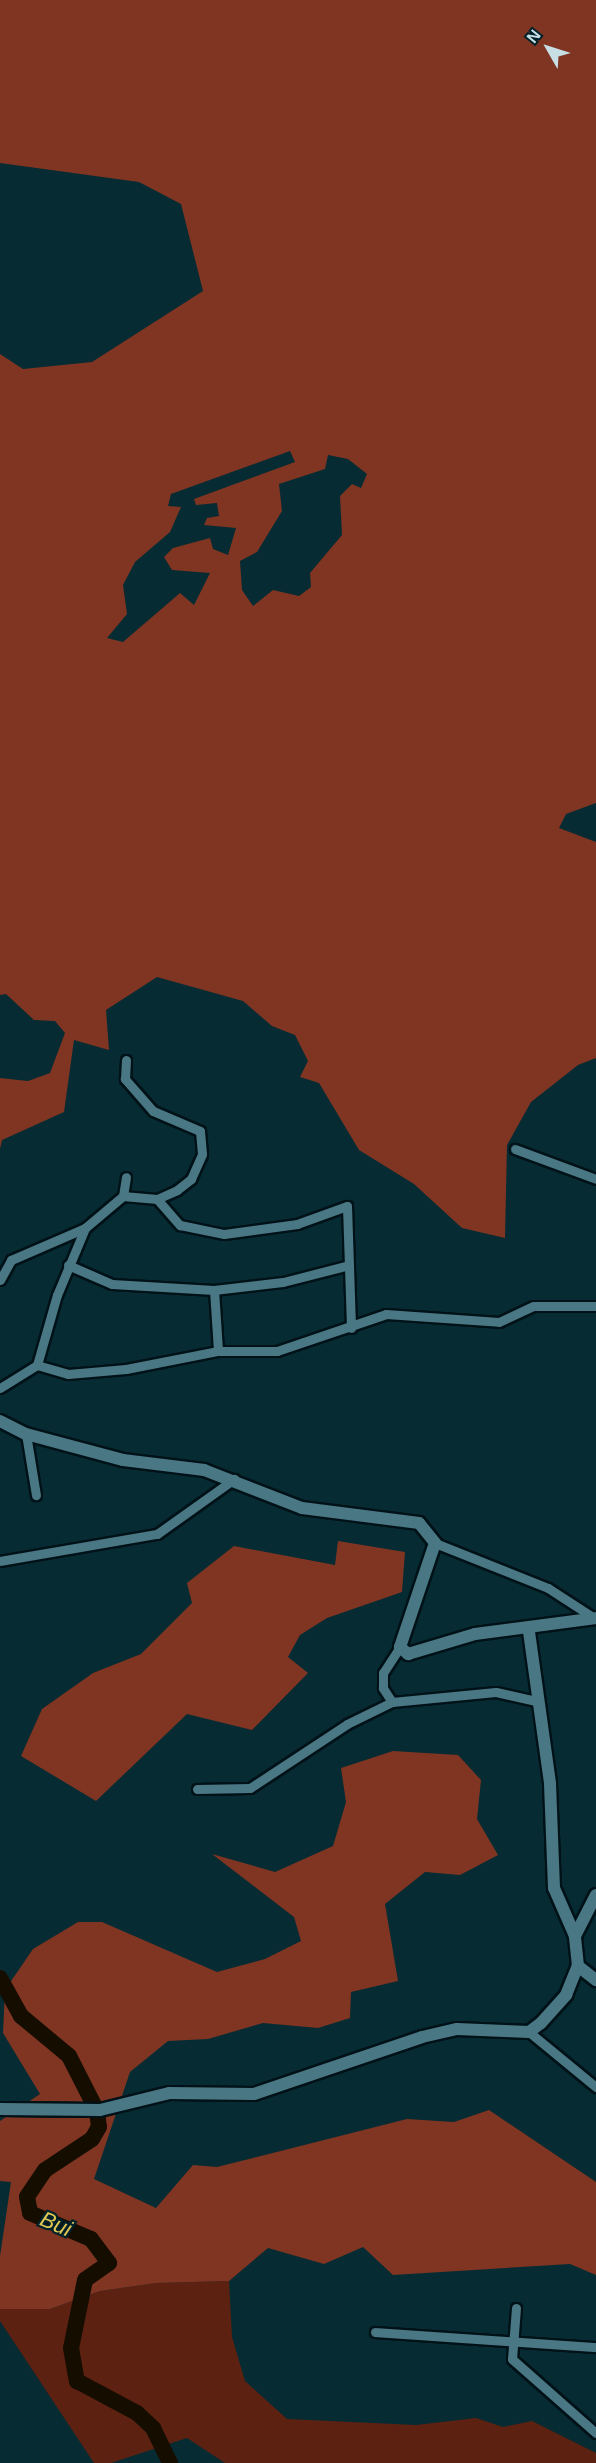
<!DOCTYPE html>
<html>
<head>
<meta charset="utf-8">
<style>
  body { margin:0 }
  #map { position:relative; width:596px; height:2463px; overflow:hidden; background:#062b33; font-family:Helvetica,sans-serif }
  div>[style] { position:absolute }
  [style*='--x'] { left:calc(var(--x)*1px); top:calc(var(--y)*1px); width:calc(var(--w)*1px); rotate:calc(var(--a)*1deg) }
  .green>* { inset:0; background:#5d2111 }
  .forest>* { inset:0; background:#7f3521 }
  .river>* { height:16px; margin:-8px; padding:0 8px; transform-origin:8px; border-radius:8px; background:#150e00 }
  .roads { filter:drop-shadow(2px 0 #001218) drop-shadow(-2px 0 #001218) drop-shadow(0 2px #001218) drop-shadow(0 -2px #001218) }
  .street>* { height:9px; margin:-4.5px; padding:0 4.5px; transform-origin:4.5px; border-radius:4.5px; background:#497783 }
  .secondary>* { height:12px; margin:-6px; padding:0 6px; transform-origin:6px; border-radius:6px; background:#497783 }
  span { translate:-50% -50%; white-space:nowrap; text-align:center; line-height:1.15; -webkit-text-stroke:4.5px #002129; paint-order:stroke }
  .water-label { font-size:22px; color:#e2c752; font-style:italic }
  .north { position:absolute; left:518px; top:18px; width:60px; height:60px; -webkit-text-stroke:4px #002129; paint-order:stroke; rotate:309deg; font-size:16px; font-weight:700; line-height:24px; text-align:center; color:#c7dee5 }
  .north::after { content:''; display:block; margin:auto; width:21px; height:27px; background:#c7dee5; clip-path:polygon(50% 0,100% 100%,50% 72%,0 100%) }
</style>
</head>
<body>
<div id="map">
  <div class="green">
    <i style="clip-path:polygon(229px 2281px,232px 2337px,245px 2381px,287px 2419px,416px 2425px,476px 2418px,503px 2427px,532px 2421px,596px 2453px,596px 2463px,225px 2463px,187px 2438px,111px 2463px,94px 2463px,0 2321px,0 2309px,50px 2309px,100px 2291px,156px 2283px)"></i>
  </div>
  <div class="forest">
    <i style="clip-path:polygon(evenodd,0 0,596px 0,596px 803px,566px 814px,559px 828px,596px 842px,596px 1058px,578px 1065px,531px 1102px,507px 1145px,505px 1238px,462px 1228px,414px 1184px,359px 1150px,319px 1083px,300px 1077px,308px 1061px,295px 1035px,272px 1026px,243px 1001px,157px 977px,106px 1010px,109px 1050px,74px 1040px,64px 1112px,2px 1140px,0 1149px,0 1078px,28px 1081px,50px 1073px,65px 1033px,55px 1021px,34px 1020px,6px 994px,0 995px,0 354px,23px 369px,92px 362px,203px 291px,181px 204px,139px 182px,0 163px,0 0,290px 451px,295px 462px,194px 499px,196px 505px,217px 503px,219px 516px,207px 518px,204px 525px,236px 528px,228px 555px,213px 549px,210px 538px,173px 548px,164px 557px,172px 570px,210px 573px,194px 605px,180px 593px,123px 642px,107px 638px,127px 614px,123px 585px,135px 562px,170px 532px,181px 507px,168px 506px,171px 494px,290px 451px,0 0,328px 455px,348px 459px,367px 474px,361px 488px,352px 484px,340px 496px,342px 535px,310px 573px,311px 587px,299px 596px,273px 590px,253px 606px,242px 590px,240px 561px,257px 552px,282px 511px,279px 484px,325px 469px,328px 455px)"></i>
    <i style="clip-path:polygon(338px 1541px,405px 1552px,402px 1592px,327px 1618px,300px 1635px,288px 1657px,308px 1673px,252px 1730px,187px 1714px,96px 1801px,21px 1756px,42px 1709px,93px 1673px,141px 1654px,192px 1603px,187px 1583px,234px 1546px,335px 1565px)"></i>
    <i style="clip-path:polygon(393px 1751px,458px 1755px,481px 1780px,477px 1819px,498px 1855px,460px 1875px,425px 1872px,385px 1904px,398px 1981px,351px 1992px,350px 2018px,318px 2028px,263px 2023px,208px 2039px,168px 2041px,130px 2072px,94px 2179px,156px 2208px,193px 2165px,217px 2167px,407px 2119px,454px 2122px,489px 2110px,596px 2182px,596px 2275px,570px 2264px,393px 2275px,363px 2247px,324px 2264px,268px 2248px,229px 2281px,156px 2283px,100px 2291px,50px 2309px,0 2309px,0 2256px,11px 2182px,0 2181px,0 2121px,40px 2094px,3px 2033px,5px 1990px,33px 1949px,78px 1922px,102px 1922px,217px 1972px,265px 1959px,301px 1941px,294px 1917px,212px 1854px,275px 1872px,333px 1846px,346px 1802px,341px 1768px)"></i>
  </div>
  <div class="river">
    <i style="--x:0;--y:1978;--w:43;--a:61.1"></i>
    <i style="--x:21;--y:2016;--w:62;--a:39.8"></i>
    <i style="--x:69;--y:2056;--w:62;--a:63"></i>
    <i style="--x:97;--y:2111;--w:16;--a:83"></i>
    <i style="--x:99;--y:2127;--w:14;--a:120"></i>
    <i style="--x:92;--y:2139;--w:56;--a:146.6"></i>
    <i style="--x:45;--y:2170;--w:32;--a:124"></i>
    <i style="--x:27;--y:2197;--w:16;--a:79"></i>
    <i style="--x:30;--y:2213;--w:66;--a:23.1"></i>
    <i style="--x:91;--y:2239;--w:30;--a:53"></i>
    <i style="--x:109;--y:2263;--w:29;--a:145"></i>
    <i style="--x:85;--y:2280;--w:69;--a:101.6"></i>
    <i style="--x:71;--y:2348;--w:34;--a:80"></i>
    <i style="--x:77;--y:2381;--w:68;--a:28.1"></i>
    <i style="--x:137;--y:2413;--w:22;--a:43"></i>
    <i style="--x:153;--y:2428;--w:39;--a:64"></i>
  </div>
  <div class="roads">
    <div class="street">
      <i style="--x:515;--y:1149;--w:86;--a:20.3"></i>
      <i style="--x:123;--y:1196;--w:34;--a:5"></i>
      <i style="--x:157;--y:1199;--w:22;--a:-24"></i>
      <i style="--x:177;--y:1190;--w:18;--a:-38"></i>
      <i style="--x:191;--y:1179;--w:27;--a:-66"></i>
      <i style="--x:202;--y:1154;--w:23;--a:-95"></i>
      <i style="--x:200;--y:1131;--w:51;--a:-156.9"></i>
      <i style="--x:153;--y:1111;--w:43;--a:-131.2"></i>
      <i style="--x:125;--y:1079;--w:19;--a:-87"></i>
      <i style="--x:157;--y:1199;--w:35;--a:49"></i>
      <i style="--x:180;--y:1225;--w:45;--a:11.6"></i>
      <i style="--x:224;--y:1234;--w:74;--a:-7.8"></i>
      <i style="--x:297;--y:1224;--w:53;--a:-19.8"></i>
      <i style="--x:347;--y:1206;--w:122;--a:88.1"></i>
      <i style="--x:68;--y:1265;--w:48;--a:23.4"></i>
      <i style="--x:112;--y:1284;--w:102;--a:3.4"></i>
      <i style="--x:214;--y:1290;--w:69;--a:-6.6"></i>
      <i style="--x:283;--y:1282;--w:65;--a:-14.3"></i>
      <i style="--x:0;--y:1280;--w:23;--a:-61"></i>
      <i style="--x:11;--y:1260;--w:81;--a:-23.4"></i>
      <i style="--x:214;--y:1290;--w:61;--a:86.2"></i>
      <i style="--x:37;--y:1365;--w:73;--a:-74.1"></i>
      <i style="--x:57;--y:1295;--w:73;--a:-67.3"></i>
      <i style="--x:85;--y:1228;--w:50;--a:-40.1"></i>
      <i style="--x:123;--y:1196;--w:19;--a:-81"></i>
      <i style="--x:0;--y:1388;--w:44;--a:-31.9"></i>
      <i style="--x:37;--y:1365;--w:32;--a:16"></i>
      <i style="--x:68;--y:1374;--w:58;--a:-4.9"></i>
      <i style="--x:126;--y:1369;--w:94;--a:-11.1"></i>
      <i style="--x:218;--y:1351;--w:59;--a:0"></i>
      <i style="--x:277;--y:1351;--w:115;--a:-18.7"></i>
      <i style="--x:386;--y:1314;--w:113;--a:4"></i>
      <i style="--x:499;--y:1322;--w:38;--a:-25"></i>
      <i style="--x:534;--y:1306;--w:62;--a:0"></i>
      <i style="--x:26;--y:1434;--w:62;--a:80.7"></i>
      <i style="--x:435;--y:1543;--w:122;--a:21.7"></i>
      <i style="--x:548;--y:1588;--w:51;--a:33.1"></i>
      <i style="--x:0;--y:1561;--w:159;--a:-9.8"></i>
      <i style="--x:157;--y:1534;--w:95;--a:-35.5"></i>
      <i style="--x:392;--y:1702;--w:17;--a:-123"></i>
      <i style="--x:383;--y:1688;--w:15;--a:-90"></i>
      <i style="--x:383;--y:1673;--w:31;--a:-57"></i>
      <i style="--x:197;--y:1789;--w:53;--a:-1.1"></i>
      <i style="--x:250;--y:1788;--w:116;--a:-33.4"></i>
      <i style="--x:347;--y:1724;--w:50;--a:-26.1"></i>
      <i style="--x:392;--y:1702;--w:104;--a:-5.5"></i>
      <i style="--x:496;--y:1692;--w:41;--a:12.7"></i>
      <i style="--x:529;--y:2032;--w:87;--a:39.4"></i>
      <i style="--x:516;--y:2308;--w:51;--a:94.5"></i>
      <i style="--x:512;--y:2359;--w:112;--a:41.4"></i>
      <i style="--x:375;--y:2332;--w:222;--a:3.9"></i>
    </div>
    <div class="secondary">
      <i style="--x:0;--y:1421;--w:29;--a:27"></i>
      <i style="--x:26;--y:1434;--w:100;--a:15"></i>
      <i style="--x:123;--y:1460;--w:82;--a:7"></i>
      <i style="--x:204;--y:1470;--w:105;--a:21.2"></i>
      <i style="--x:302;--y:1508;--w:118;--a:7.3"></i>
      <i style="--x:419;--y:1523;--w:26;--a:51"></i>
      <i style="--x:435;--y:1543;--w:110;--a:108.6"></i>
      <i style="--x:400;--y:1647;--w:11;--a:41"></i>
      <i style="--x:408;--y:1654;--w:70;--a:-16.6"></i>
      <i style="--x:475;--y:1634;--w:122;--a:-7.5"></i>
      <i style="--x:575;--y:1936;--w:46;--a:-62.9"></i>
      <i style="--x:578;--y:1966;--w:23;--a:38"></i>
      <i style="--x:0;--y:2109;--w:100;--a:0.6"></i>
      <i style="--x:100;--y:2110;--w:71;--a:-13.8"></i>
      <i style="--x:169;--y:2093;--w:85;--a:0.7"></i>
      <i style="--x:254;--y:2094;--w:177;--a:-18.7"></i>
      <i style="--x:422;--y:2037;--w:36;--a:-13"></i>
      <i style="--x:457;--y:2029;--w:72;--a:2.4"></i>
      <i style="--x:529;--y:2032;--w:15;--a:-37"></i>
      <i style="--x:541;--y:2023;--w:38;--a:-48"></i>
      <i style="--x:566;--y:1995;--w:31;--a:-68"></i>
      <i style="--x:578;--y:1966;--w:30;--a:-96"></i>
      <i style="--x:575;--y:1936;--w:52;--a:-113.6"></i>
      <i style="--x:554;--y:1888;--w:105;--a:-92.2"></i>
      <i style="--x:550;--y:1783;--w:153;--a:-97.9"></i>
    </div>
  </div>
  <div class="water-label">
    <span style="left:56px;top:2224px;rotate:23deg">Bui</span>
  </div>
  <div class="north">N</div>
</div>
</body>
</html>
